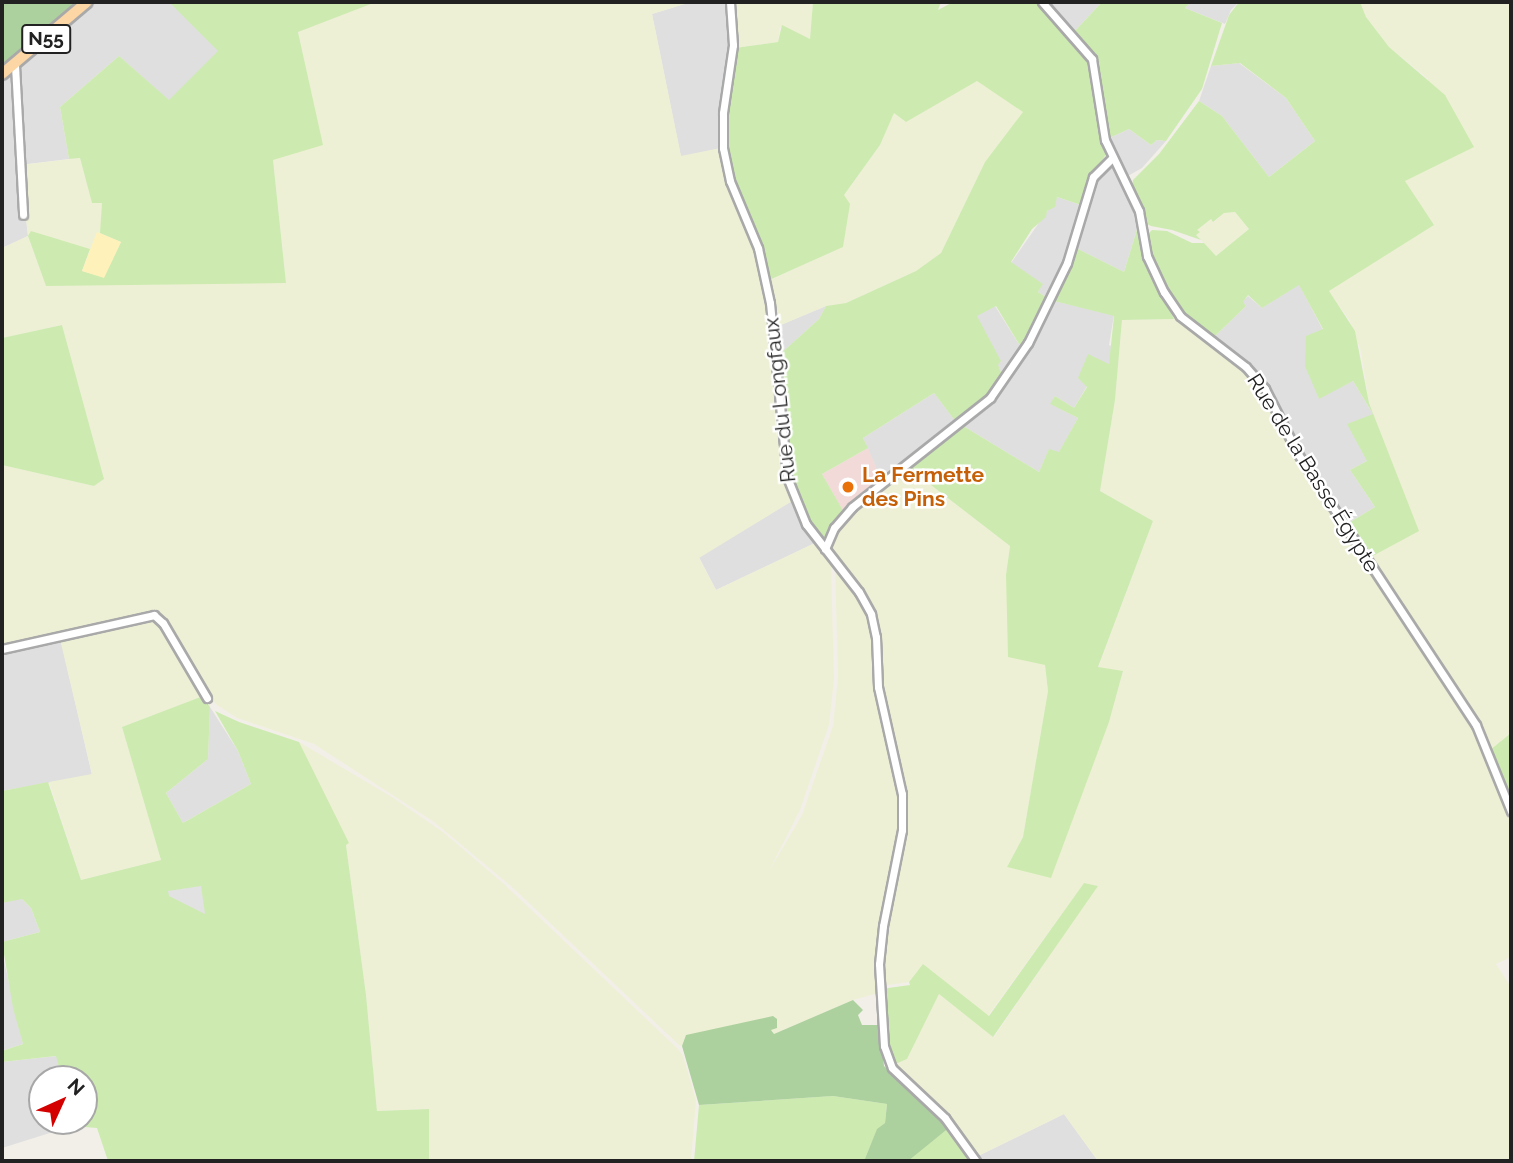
<!DOCTYPE html>
<html>
<head>
<meta charset="utf-8">
<style>
  body { margin:0 }
  #map { position:relative; width:1513px; height:1163px; overflow:hidden; background:#f2efe9; font-family:Raleway,sans-serif }
  div>[style] { position:absolute }
  [style*='--x'] { left:calc(var(--x)*1px); top:calc(var(--y)*1px); width:calc(var(--w)*1px); rotate:calc(var(--a)*1deg) }
  .residential>* { inset:0; background:#e0dfdf }
  .commercial>* { inset:0; background:#f2dad9 }
  .farmland>* { inset:0; background:#eef0d5 }
  .grass>* { inset:0; background:#cdebb0 }
  .forest>* { inset:0; background:#add19e }
  .sand>* { inset:0; background:#fff1ba }
  .parking>* { inset:0; background:#e2e2e2 }
  .roads { filter:drop-shadow(2px 0 #a9a9a9) drop-shadow(-2px 0 #a9a9a9) drop-shadow(0 2px #a9a9a9) drop-shadow(0 -2px #a9a9a9) }
  .street>* { height:7px; margin:-3.5px; padding:0 3.5px; transform-origin:3.5px; border-radius:3.5px; background:#fff }
  .primary>* { height:10px; margin:-5px; padding:0 5px; transform-origin:5px; border-radius:5px; background:#fcd6a4 }
  .dots>* { width:19px; height:19px; translate:-50% -50%; box-sizing:border-box; border:4px solid #fff; border-radius:50% }
  span { translate:-50% -50%; white-space:nowrap; text-align:center; line-height:1.15; -webkit-text-stroke:5px #fff; paint-order:stroke }
  .shield-label span { padding:2px 5px; background:#fff; border:2px solid; border-radius:5px; -webkit-text-stroke-width:0 }
  .shield-label { font-size:19px; color:#222; font-weight:700 }
  .street-label { font-size:21px; color:#222 }
  .food-label { font-size:21px; color:#c56008; font-weight:700 }
  .left { translate:0 -50%; text-align:left }
  .frame { position:absolute; inset:0; border:4px solid #222; pointer-events:none }
  .north { position:absolute; left:28px; top:1065px; width:70px; height:70px; box-sizing:border-box; background:#fff; border:2px solid #a7a7a7; border-radius:50%; rotate:45deg; font-size:19px; font-weight:700; line-height:28px; text-align:center; color:#222 }
  .north::after { content:''; display:block; margin:auto; width:24px; height:32px; background:#d40000; clip-path:polygon(50% 0,100% 100%,50% 72%,0 100%) }
</style>
</head>
<body>
<div id="map">
  <div class="residential">
    <i style="clip-path:polygon(87px 2px,268px 2px,169px 101px,119px 56px,60px 107px,69px 159px,20px 165px,28px 236px,2px 248px,2px 74px)"></i>
    <i style="clip-path:polygon(691px 2px,728px 2px,731px 43px,721px 148px,681px 157px,652px 14px)"></i>
    <i style="clip-path:polygon(1045px 2px,1102px 2px,1072px 34px)"></i>
    <i style="clip-path:polygon(1191px 2px,1239px 2px,1231px 10px,1225px 24px,1185px 8px)"></i>
    <i style="clip-path:polygon(1239px 63px,1286px 98px,1315px 141px,1269px 177px,1222px 116px,1199px 101px,1211px 66px)"></i>
    <i style="clip-path:polygon(1129px 129px,1151px 145px,1157px 140px,1166px 141px,1142px 168px,1126px 177px,1107px 139px)"></i>
    <i style="clip-path:polygon(1110px 165px,1130px 196px,1139px 223px,1124px 272px,1074px 247px,1097px 175px)"></i>
    <i style="clip-path:polygon(1057px 197px,1081px 205px,1069px 250px,1046px 297px,1038px 292px,1042px 284px,1011px 263px)"></i>
    <i style="clip-path:polygon(1299px 284px,1323px 330px,1318px 398px,1353px 381px,1373px 414px,1367px 461px,1350px 470px,1375px 507px,1347px 524px,1246px 363px,1213px 338px,1246px 306px,1242px 302px,1248px 296px,1262px 308px)"></i>
    <i style="clip-path:polygon(1050px 300px,1114px 315px,1109px 345px,1113px 347px,1109px 365px,1087px 386px,1074px 408px,1055px 396px,1051px 404px,1078px 418px,1059px 453px,1049px 450px,1039px 472px,960px 424px,989px 402px)"></i>
    <i style="clip-path:polygon(826px 306px,819px 319px,776px 358px,773px 328px)"></i>
    <i style="clip-path:polygon(995px 306px,1022px 349px,1003px 377px,976px 316px)"></i>
    <i style="clip-path:polygon(934px 393px,957px 423px,882px 482px,863px 438px)"></i>
    <i style="clip-path:polygon(792px 501px,817px 542px,716px 590px,699px 557px)"></i>
    <i style="clip-path:polygon(60px 637px,92px 775px,2px 791px,2px 649px)"></i>
    <i style="clip-path:polygon(210px 707px,238px 751px,251px 784px,183px 823px,166px 793px,208px 759px)"></i>
    <i style="clip-path:polygon(21px 898px,31px 908px,40px 932px,2px 942px,2px 903px)"></i>
    <i style="clip-path:polygon(2px 952px,23px 1044px,2px 1051px)"></i>
    <i style="clip-path:polygon(57px 1056px,62px 1079px,42px 1079px,42px 1121px,71px 1121px,72px 1126px,2px 1148px,2px 1062px)"></i>
    <i style="clip-path:polygon(1064px 1114px,1098px 1161px,978px 1161px,976px 1157px)"></i>
  </div>
  <div class="commercial">
    <i style="clip-path:polygon(868px 448px,882px 482px,845px 514px,822px 474px)"></i>
  </div>
  <div class="farmland">
    <i style="clip-path:polygon(376px 2px,691px 2px,652px 14px,681px 156px,721px 148px,753px 242px,764px 280px,785px 479px,792px 501px,699px 558px,716px 590px,817px 542px,831px 561px,834px 680px,829px 725px,800px 810px,769px 871px,802px 815px,833px 726px,838px 677px,835px 568px,848px 581px,869px 615px,873px 630px,874px 668px,896px 771px,901px 817px,885px 908px,878px 993px,853px 1000px,774px 1034px,771px 1029px,686px 1035px,682px 1046px,679px 1045px,512px 887px,434px 822px,314px 744px,237px 718px,217px 705px,206px 693px,158px 610px,122px 621px,2px 647px,2px 465px,94px 486px,104px 479px,62px 325px,2px 338px,2px 248px,28px 236px,20px 165px,80px 158px,92px 203px,102px 202px,121px 242px,90px 250px,28px 237px,46px 285px,286px 282px,273px 160px,310px 87px,298px 31px)"></i>
    <i style="clip-path:polygon(733px 2px,813px 2px,810px 39px,780px 27px,778px 42px,735px 48px)"></i>
    <i style="clip-path:polygon(1360px 2px,1511px 2px,1511px 733px,1490px 750px,1480px 727px,1369px 558px,1418px 531px,1369px 403px,1361px 352px,1350px 321px,1328px 291px,1434px 225px,1404px 181px,1428px 79px,1389px 47px,1366px 17px)"></i>
    <i style="clip-path:polygon(977px 80px,1024px 112px,985px 162px,941px 253px,916px 271px,846px 303px,826px 306px,774px 328px,767px 281px,843px 247px,844px 195px,880px 145px,894px 112px,906px 122px)"></i>
    <i style="clip-path:polygon(1235px 212px,1249px 229px,1216px 256px,1196px 235px,1197px 230px,1211px 219px,1214px 222px,1224px 213px)"></i>
    <i style="clip-path:polygon(1175px 315px,1244px 369px,1260px 388px,1466px 715px,1511px 816px,1511px 957px,1496px 964px,1511px 987px,1511px 1161px,1098px 1161px,1064px 1114px,976px 1157px,893px 1065px,907px 1059px,939px 994px,994px 1037px,1097px 886px,1084px 883px,988px 1016px,923px 964px,909px 982px,881px 986px,882px 951px,905px 811px,880px 689px,875px 620px,829px 548px,830px 539px,845px 517px,905px 465px,1010px 546px,1006px 575px,1045px 665px,1048px 691px,1023px 837px,1007px 867px,1080px 793px,1109px 722px,1123px 672px,1098px 668px,1153px 521px,1100px 491px,1115px 400px,1122px 320px,1173px 319px)"></i>
    <i style="clip-path:polygon(147px 617px,157px 619px,203px 696px,122px 727px,161px 860px,81px 880px,49px 782px,92px 774px,60px 639px)"></i>
    <i style="clip-path:polygon(299px 742px,392px 797px,443px 832px,504px 884px,678px 1049px,683px 1056px,696px 1100px,691px 1161px,429px 1161px,429px 1109px,377px 1111px,366px 995px,346px 845px)"></i>
  </div>
  <div class="grass">
    <i style="clip-path:polygon(169px 2px,376px 2px,298px 32px,323px 145px,273px 160px,286px 283px,46px 286px,28px 236px,31px 231px,90px 249px,82px 271px,104px 277px,121px 242px,100px 233px,102px 203px,92px 203px,80px 158px,69px 159px,60px 107px,119px 56px,169px 100px,218px 51px)"></i>
    <i style="clip-path:polygon(813px 2px,941px 2px,938px 10px,953px 2px,1038px 2px,1090px 63px,1098px 123px,1107px 153px,1094px 172px,1081px 205px,1057px 197px,1055px 207px,1047px 211px,1046px 217px,1032px 229px,1011px 262px,1043px 284px,1038px 292px,1046px 297px,1022px 349px,996px 306px,977px 316px,1001px 361px,998px 365px,1003px 377px,989px 396px,956px 422px,934px 393px,863px 438px,868px 448px,822px 474px,844px 512px,828px 536px,822px 539px,813px 531px,789px 480px,778px 356px,819px 319px,826px 306px,846px 303px,916px 271px,941px 253px,985px 162px,1023px 112px,977px 81px,906px 122px,894px 113px,880px 145px,844px 195px,850px 204px,843px 247px,767px 281px,727px 161px,724px 124px,735px 48px,778px 42px,782px 25px,810px 39px)"></i>
    <i style="clip-path:polygon(1102px 2px,1191px 2px,1185px 8px,1222px 23px,1202px 89px,1166px 141px,1157px 140px,1151px 145px,1129px 129px,1107px 139px,1097px 63px,1087px 48px,1072px 34px)"></i>
    <i style="clip-path:polygon(1239px 2px,1360px 2px,1366px 17px,1389px 47px,1445px 95px,1474px 147px,1405px 181px,1434px 225px,1329px 291px,1355px 331px,1369px 403px,1419px 531px,1369px 558px,1347px 524px,1375px 507px,1350px 470px,1367px 461px,1347px 424px,1373px 414px,1353px 381px,1319px 399px,1305px 366px,1306px 336px,1323px 329px,1299px 285px,1262px 308px,1248px 295px,1243px 302px,1246px 306px,1213px 338px,1185px 316px,1170px 296px,1150px 255px,1148px 234px,1152px 230px,1167px 231px,1192px 243px,1204px 243px,1216px 256px,1249px 229px,1235px 212px,1224px 213px,1213px 222px,1211px 219px,1197px 230px,1200px 232px,1196px 235px,1201px 240px,1172px 230px,1151px 226px,1145px 223px,1132px 187px,1133px 180px,1159px 154px,1199px 101px,1222px 116px,1269px 177px,1315px 141px,1286px 98px,1240px 63px,1211px 66px,1229px 15px)"></i>
    <i style="clip-path:polygon(1139px 223px,1158px 288px,1174px 319px,1122px 320px,1115px 400px,1100px 491px,1153px 521px,1098px 667px,1123px 671px,1109px 722px,1051px 878px,1007px 867px,1023px 837px,1048px 691px,1045px 665px,1008px 657px,1006px 575px,1010px 546px,905px 465px,960px 424px,1039px 472px,1049px 449px,1059px 452px,1078px 418px,1050px 404px,1055px 396px,1074px 408px,1087px 387px,1078px 378px,1088px 354px,1109px 364px,1114px 316px,1050px 300px,1074px 247px,1124px 272px)"></i>
    <i style="clip-path:polygon(62px 325px,104px 479px,94px 486px,2px 465px,2px 338px)"></i>
    <i style="clip-path:polygon(203px 696px,210px 707px,208px 759px,166px 793px,183px 823px,251px 784px,238px 751px,215px 711px,239px 722px,299px 742px,349px 843px,346px 845px,366px 995px,377px 1111px,429px 1109px,429px 1161px,108px 1161px,97px 1128px,72px 1126px,71px 1121px,84px 1121px,84px 1079px,62px 1079px,56px 1056px,2px 1062px,2px 1051px,23px 1044px,13px 1008px,2px 942px,40px 932px,31px 908px,22px 899px,2px 903px,2px 791px,48px 782px,81px 880px,161px 860px,122px 727px)"></i>
    <i style="clip-path:polygon(1511px 733px,1511px 805px,1490px 750px)"></i>
    <i style="clip-path:polygon(1084px 883px,1098px 886px,993px 1037px,939px 994px,907px 1059px,893px 1065px,887px 1051px,881px 989px,910px 985px,909px 982px,923px 964px,989px 1016px)"></i>
    <i style="clip-path:polygon(833px 1096px,887px 1104px,885px 1123px,877px 1130px,864px 1161px,694px 1161px,699px 1105px)"></i>
    <i style="clip-path:polygon(950px 1127px,974px 1161px,908px 1161px,908px 1160px)"></i>
  </div>
  <div class="forest">
    <i style="clip-path:polygon(2px 2px,87px 2px,2px 74px)"></i>
    <i style="clip-path:polygon(853px 1000px,863px 1010px,858px 1015px,862px 1025px,880px 1025px,884px 1066px,950px 1127px,908px 1161px,864px 1161px,877px 1129px,885px 1123px,887px 1104px,833px 1096px,699px 1105px,682px 1046px,686px 1035px,773px 1016px,777px 1019px,777px 1028px,771px 1030px,774px 1034px)"></i>
  </div>
  <div class="sand">
    <i style="clip-path:polygon(97px 232px,121px 242px,104px 278px,82px 271px)"></i>
  </div>
  <div class="parking">
    <i style="clip-path:polygon(201px 886px,205px 914px,169px 896px,168px 891px)"></i>
  </div>
  <div class="roads">
    <div class="street">
      <i style="--x:730;--y:2;--w:43;--a:86"></i>
      <i style="--x:733;--y:45;--w:69;--a:98.4"></i>
      <i style="--x:723;--y:113;--w:35;--a:90"></i>
      <i style="--x:723;--y:148;--w:34;--a:78"></i>
      <i style="--x:730;--y:181;--w:73;--a:67.3"></i>
      <i style="--x:758;--y:248;--w:56;--a:77.7"></i>
      <i style="--x:770;--y:303;--w:175;--a:84.4"></i>
      <i style="--x:787;--y:477;--w:51;--a:68"></i>
      <i style="--x:806;--y:524;--w:86;--a:52.1"></i>
      <i style="--x:859;--y:592;--w:25;--a:61"></i>
      <i style="--x:871;--y:614;--w:24;--a:78"></i>
      <i style="--x:876;--y:637;--w:50;--a:87.7"></i>
      <i style="--x:878;--y:687;--w:110;--a:77.4"></i>
      <i style="--x:902;--y:794;--w:36;--a:90"></i>
      <i style="--x:902;--y:830;--w:98;--a:101.2"></i>
      <i style="--x:883;--y:926;--w:38;--a:96"></i>
      <i style="--x:879;--y:964;--w:82;--a:86.5"></i>
      <i style="--x:884;--y:1046;--w:23;--a:70"></i>
      <i style="--x:892;--y:1068;--w:73;--a:43.3"></i>
      <i style="--x:945;--y:1118;--w:53;--a:54.2"></i>
      <i style="--x:1042;--y:2;--w:76;--a:48.7"></i>
      <i style="--x:1092;--y:59;--w:82;--a:80.9"></i>
      <i style="--x:1105;--y:140;--w:79;--a:64.4"></i>
      <i style="--x:1139;--y:211;--w:46;--a:79.9"></i>
      <i style="--x:1147;--y:256;--w:40;--a:65"></i>
      <i style="--x:1164;--y:292;--w:29;--a:56"></i>
      <i style="--x:1180;--y:316;--w:83;--a:37.7"></i>
      <i style="--x:1246;--y:367;--w:29;--a:49"></i>
      <i style="--x:1265;--y:389;--w:73;--a:63.1"></i>
      <i style="--x:1298;--y:454;--w:324;--a:56.7"></i>
      <i style="--x:1476;--y:725;--w:93;--a:67.9"></i>
      <i style="--x:15;--y:65;--w:150;--a:86.9"></i>
      <i style="--x:825;--y:549;--w:23;--a:-67"></i>
      <i style="--x:834;--y:528;--w:28;--a:-49"></i>
      <i style="--x:852;--y:507;--w:176;--a:-38.3"></i>
      <i style="--x:990;--y:398;--w:67;--a:-55.4"></i>
      <i style="--x:1028;--y:343;--w:89;--a:-64"></i>
      <i style="--x:1067;--y:263;--w:90;--a:-73.2"></i>
      <i style="--x:1093;--y:177;--w:27;--a:-45"></i>
      <i style="--x:2;--y:649;--w:156;--a:-12.6"></i>
      <i style="--x:154;--y:615;--w:12;--a:42"></i>
      <i style="--x:163;--y:623;--w:87;--a:59.6"></i>
    </div>
    <div class="primary">
      <i style="--x:2;--y:74;--w:111;--a:-40.3"></i>
    </div>
  </div>
  <div class="dots">
    <i style="left:848px;top:487px;background:#e8710a"></i>
  </div>
  <div class="shield-label">
    <span style="left:46px;top:39px">N55</span>
  </div>
  <div class="street-label">
    <span style="left:780px;top:400px;rotate:-96deg">Rue du Longfaux</span>
    <span style="left:1313px;top:473px;rotate:58deg">Rue de la Basse Égypte</span>
  </div>
  <div class="food-label">
    <span class="left" style="left:862px;top:487px">La Fermette<br>des Pins</span>
  </div>
  <div class="frame"></div>
  <div class="north">N</div>
</div>
</body>
</html>
